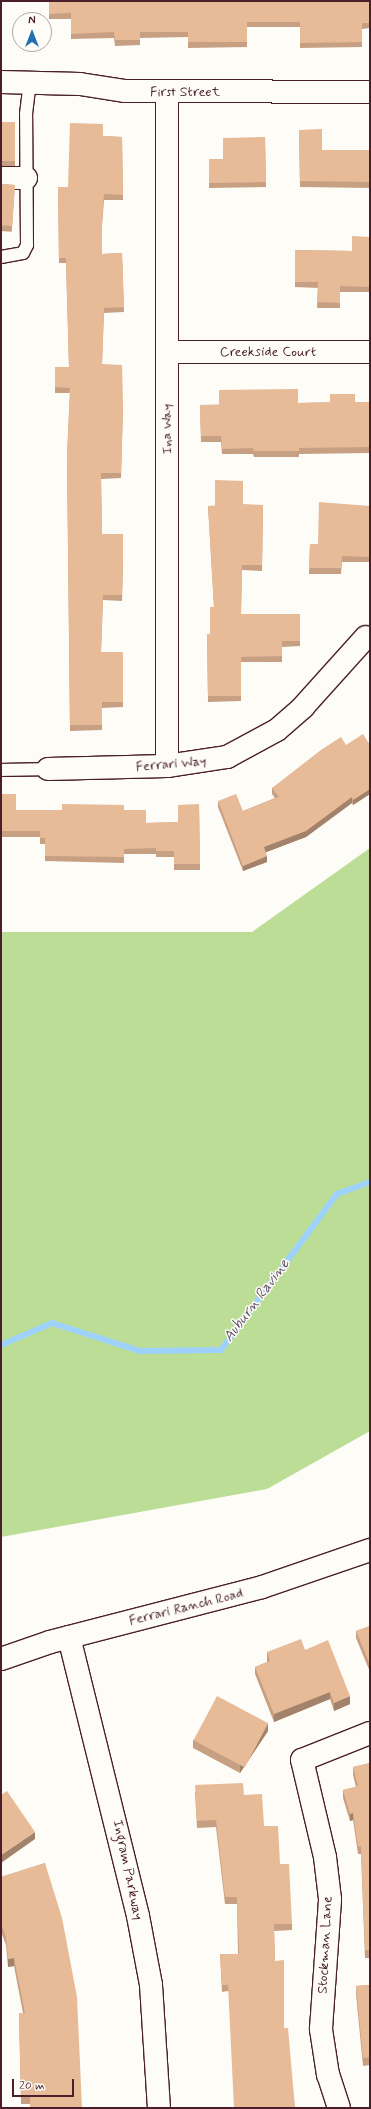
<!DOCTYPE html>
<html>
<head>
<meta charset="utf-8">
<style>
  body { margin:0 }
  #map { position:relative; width:371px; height:2109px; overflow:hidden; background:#fdfcf7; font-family:Mynerve,sans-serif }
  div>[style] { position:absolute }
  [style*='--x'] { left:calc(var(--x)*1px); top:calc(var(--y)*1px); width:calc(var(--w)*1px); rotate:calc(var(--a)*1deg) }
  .green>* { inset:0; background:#bcdd96 }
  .stream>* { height:6px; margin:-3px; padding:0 3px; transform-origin:3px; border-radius:3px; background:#9ed2fc }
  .roads { filter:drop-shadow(1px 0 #4a1f2b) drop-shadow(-1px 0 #4a1f2b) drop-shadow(0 1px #4a1f2b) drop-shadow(0 -1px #4a1f2b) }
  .service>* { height:12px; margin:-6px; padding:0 6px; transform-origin:6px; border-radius:6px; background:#fdfcf7 }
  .minor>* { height:22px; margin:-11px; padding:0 11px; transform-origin:11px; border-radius:11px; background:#fdfcf7 }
  .tertiary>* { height:22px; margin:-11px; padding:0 11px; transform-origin:11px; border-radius:11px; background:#fdfcf7 }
  .secondary>* { height:22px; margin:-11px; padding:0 11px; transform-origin:11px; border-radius:11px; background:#fdfcf7 }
  .wall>* { inset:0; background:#c7a083; transform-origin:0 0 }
  .shaded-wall>* { inset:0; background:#a2826a }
  .building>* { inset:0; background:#e7ba98; transform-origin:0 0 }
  span { translate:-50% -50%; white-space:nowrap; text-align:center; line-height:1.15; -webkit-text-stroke:3px #fdfcf7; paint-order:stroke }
  .street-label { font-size:14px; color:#4a1f2b }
  .water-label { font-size:15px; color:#63556a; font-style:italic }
  .frame { position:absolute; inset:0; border:2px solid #4a1f2b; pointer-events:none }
  .north { position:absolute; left:12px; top:12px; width:40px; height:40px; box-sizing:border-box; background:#fdfcf7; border:1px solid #b5a4a5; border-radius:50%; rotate:0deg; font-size:11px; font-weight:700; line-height:16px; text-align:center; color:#4a1f2b }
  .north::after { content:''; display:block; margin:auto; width:14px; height:18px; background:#1f6fb2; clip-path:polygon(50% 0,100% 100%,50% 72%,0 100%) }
  .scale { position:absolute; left:12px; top:2079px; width:62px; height:18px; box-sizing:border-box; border:2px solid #4a1f2b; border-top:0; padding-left:5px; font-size:12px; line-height:14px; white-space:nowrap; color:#4a1f2b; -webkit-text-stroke:3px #fdfcf7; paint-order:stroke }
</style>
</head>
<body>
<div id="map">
  <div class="green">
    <i style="clip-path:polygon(370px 848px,370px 1431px,267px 1489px,1px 1537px,1px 932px,252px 932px)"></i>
  </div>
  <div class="stream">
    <i style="--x:1;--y:1345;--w:56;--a:-23.3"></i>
    <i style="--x:52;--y:1323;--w:92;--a:17.7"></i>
    <i style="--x:140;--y:1351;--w:81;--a:-0.7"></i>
    <i style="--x:221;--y:1350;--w:194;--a:-53.4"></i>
    <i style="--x:337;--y:1194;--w:35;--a:-20"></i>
  </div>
  <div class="roads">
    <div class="service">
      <i style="--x:1;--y:257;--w:22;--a:-10"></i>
      <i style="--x:23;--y:253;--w:9;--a:-63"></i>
      <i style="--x:27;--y:245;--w:131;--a:-90.4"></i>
      <i style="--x:26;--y:114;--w:32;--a:-83"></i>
      <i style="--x:1;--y:770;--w:47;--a:-1.2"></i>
    </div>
    <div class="minor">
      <i style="--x:1;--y:82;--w:79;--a:1.5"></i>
      <i style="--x:80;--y:84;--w:46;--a:8.8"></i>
      <i style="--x:125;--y:91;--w:245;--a:0.2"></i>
      <i style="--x:167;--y:92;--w:674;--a:90"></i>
      <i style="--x:1;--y:178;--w:25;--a:0"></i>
      <i style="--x:167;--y:352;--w:203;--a:0"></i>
      <i style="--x:48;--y:769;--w:119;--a:-1.4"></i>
      <i style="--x:167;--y:766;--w:61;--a:-8.5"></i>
      <i style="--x:227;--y:757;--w:57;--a:-28.4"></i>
      <i style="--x:277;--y:730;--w:35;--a:-41"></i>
      <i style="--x:303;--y:707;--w:94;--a:-48"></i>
      <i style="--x:339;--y:2108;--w:35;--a:-108"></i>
      <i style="--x:328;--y:2075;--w:47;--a:-98.7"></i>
      <i style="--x:321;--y:2029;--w:130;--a:-86"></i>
      <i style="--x:330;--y:1899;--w:42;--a:-96.8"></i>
      <i style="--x:325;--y:1857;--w:100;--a:-103.3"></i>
      <i style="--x:302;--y:1760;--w:73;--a:-21.7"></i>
    </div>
    <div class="tertiary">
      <i style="--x:69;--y:1637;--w:287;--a:76.1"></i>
      <i style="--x:138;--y:1916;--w:70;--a:79.3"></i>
      <i style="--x:151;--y:1985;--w:123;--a:86.3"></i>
    </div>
    <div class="secondary">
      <i style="--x:1;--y:1659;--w:52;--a:-19.1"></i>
      <i style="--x:50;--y:1642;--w:219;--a:-14.5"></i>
      <i style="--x:262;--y:1587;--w:114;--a:-18.9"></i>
    </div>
  </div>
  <div class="wall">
    <i style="clip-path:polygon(49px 1px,370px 1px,370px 28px,362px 29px,362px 47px,300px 48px,300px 27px,247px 27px,247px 47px,188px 48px,188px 37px,140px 38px,140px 45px,115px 46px,114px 38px,71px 39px,71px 19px,49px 19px)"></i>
    <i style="left:1px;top:122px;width:14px;height:44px"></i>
    <i style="clip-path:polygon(299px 130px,322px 150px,370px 150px,370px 188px,300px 187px)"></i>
    <i style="clip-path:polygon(103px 136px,122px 137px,123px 200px,104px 200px,102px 226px,102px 254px,122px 253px,124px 312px,104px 313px,102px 364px,123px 409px,121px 478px,101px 479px,102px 534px,123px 562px,122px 601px,103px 600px,101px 652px,123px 652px,123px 707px,102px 708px,102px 730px,70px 731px,67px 456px,70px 393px,55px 393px,55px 367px,69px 367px,66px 263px,59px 263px,58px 187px,68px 187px)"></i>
    <i style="clip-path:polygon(265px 137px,266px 187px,209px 188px,209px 159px,223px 159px)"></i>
    <i style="left:1px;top:184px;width:14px;height:47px;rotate:4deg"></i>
    <i style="clip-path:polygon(370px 237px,370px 292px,340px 292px,340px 308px,317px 308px,318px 288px,295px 287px,295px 250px,352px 251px)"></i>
    <i style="clip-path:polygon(370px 402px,370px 453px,299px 454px,299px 457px,254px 457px,253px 454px,222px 454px,221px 442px,201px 442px,200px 405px,298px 403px)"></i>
    <i style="clip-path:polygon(243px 504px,263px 510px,262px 571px,242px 570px,241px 614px,300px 614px,300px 646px,282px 647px,282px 662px,241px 662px,241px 701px,208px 702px,207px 634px,210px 634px,214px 607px,208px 506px)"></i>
    <i style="clip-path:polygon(370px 506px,370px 562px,342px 562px,341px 574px,309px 574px,310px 544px,318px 544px)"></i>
    <i style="clip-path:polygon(346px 745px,370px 745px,370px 794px,353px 805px,352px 803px,306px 837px,266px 852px,267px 862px,243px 871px,218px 807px,218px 801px,243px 811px,275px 798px,272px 794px,272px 788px)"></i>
    <i style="clip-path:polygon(1px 794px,16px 810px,124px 810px,146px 823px,178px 822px,199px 804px,200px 870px,174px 870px,174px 857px,156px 857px,156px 854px,124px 854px,124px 863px,45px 861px,45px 844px,40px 844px,40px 837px,1px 837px)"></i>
    <i style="clip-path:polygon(370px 1626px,370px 1672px,356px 1638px,356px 1631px)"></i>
    <i style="clip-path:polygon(305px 1650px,350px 1704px,334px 1711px,330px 1699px,274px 1722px,255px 1674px,255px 1667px,267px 1662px,267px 1652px)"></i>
    <i style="clip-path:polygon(268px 1731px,240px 1773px,193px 1748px,193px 1740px)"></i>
    <i style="clip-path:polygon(370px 1763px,370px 1958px,365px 1958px,361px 1854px,358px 1854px,353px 1820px,350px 1821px,343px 1798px,343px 1790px,356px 1787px,353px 1775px,353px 1767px)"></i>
    <i style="clip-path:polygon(195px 1792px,244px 1795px,264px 1826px,280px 1864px,292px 1924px,292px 1930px,274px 1931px,275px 1961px,295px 2108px,228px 1991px,222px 1992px,220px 1954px,238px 1954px,237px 1904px,225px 1904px,216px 1827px,197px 1828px)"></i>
    <i style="clip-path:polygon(45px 1863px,30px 2104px,21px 2104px,19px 2013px,23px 2013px,14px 1966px,8px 1967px,6px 1945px,1px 1931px,1px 1877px)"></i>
    <i style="clip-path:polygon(370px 1985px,370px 2067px,370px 2065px,363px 2066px,356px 1994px,356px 1986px)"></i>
  </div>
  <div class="shaded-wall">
    <i style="clip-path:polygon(370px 789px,370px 794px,353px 805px,353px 800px)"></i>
    <i style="clip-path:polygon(352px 797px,352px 803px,306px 837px,264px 853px,264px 847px)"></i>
    <i style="clip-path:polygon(267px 856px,267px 862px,243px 871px,243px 866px)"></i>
    <i style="clip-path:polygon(330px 1692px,330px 1699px,274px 1722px,274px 1714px)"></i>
    <i style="clip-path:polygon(350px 1696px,350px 1704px,334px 1711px,334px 1703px)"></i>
    <i style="clip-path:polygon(268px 1723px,268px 1731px,240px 1773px,240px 1765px)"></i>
    <i style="clip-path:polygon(353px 1813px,353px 1820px,350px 1821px,350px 1814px)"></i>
    <i style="clip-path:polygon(35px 1832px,35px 1839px,1px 1863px,1px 1855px)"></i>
    <i style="clip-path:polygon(14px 1958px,14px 1966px,8px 1967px,8px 1959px)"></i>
  </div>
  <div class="building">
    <i style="clip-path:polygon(49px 1px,370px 1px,370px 23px,362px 23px,362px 42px,300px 43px,300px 22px,247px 22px,247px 42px,188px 42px,188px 32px,140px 32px,140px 40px,115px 40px,114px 32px,71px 34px,71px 13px,49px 14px)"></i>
    <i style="left:1px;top:122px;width:14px;height:39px"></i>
    <i style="clip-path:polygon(70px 123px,103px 124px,103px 136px,122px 137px,123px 195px,104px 194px,102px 222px,102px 254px,122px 253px,124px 307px,104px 308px,102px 364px,122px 365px,123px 403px,121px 473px,101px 473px,102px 534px,123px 534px,123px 556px,122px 595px,103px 595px,101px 652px,123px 652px,123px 702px,102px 702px,102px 725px,70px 725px,67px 456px,70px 388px,55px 387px,55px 367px,69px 367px,66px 258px,59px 258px,58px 187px,68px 187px)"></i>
    <i style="clip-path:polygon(322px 129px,322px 150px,370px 150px,370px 182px,300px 181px,299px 130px)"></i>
    <i style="clip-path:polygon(265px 137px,266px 182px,209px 183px,209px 159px,223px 159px,223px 138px)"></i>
    <i style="left:1px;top:184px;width:14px;height:41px;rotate:4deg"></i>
    <i style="clip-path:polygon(352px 236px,370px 237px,370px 287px,340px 286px,340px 303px,317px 302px,318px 282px,295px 282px,295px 250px,352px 251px)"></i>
    <i style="clip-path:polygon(298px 389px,298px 403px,330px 402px,330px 394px,355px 394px,355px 402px,370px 402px,370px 447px,299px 448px,299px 451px,254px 451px,253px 448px,222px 449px,221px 436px,201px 436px,200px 405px,219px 405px,219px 390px)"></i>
    <i style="clip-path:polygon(215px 480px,243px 481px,243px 504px,263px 505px,262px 565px,242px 565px,241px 614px,300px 614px,300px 641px,282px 641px,282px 656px,241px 657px,241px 696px,208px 696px,207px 634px,210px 634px,210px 607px,214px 607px,208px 506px,215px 506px)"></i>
    <i style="clip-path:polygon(319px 502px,370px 506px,370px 557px,342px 556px,341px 568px,309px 568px,310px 544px,318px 544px)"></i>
    <i style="clip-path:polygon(363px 734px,370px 745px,370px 789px,353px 800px,352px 797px,306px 831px,264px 847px,267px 856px,243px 866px,218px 801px,236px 794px,243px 811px,279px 797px,272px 788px,321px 750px,341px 737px,346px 745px)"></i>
    <i style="clip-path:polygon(1px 794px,16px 794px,16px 810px,62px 810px,62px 804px,124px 805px,124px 810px,146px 810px,146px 823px,178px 822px,178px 805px,199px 804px,200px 864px,174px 864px,174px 851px,156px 851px,156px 848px,124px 849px,124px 857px,45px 856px,45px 838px,40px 838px,40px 831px,1px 831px)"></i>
    <i style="clip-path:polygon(370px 1626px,370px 1665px,356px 1631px)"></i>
    <i style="clip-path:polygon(301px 1639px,305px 1650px,328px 1640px,350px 1696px,334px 1703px,330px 1692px,274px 1714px,255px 1667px,270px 1661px,267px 1652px)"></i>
    <i style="left:217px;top:1696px;width:58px;height:50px;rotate:28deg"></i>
    <i style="clip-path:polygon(370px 1763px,370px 1950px,365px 1950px,361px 1846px,358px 1847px,353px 1813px,350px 1814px,343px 1790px,358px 1786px,353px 1767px)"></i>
    <i style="clip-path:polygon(243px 1783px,244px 1795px,262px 1794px,264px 1826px,278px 1826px,280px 1864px,289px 1864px,292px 1924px,274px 1924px,275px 1961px,284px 1960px,284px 2028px,288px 2028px,295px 2108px,234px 2108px,228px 1985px,222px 1985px,220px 1954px,239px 1954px,237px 1897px,225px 1897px,216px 1820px,197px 1821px,195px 1785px)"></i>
    <i style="clip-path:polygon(7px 1791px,35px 1832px,1px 1855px,1px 1795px)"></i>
    <i style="clip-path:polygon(45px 1863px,62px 1918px,77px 1997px,82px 2108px,30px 2108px,30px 2097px,21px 2097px,19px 2013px,25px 2013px,14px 1958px,8px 1959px,6px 1938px,1px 1923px,1px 1877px)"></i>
    <i style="clip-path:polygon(370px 1985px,370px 2059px,370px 2057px,363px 2058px,356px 1986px)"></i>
  </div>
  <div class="street-label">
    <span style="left:185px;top:92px">First Street</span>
    <span style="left:268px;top:352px">Creekside Court</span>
    <span style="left:167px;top:429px;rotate:-90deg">Ina Way</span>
    <span style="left:171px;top:764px;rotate:-5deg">Ferrari Way</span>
    <span style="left:186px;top:1607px;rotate:-14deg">Ferrari Ranch Road</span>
    <span style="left:128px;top:1870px;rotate:78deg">Ingram Parkway</span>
    <span style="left:325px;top:1945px;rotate:-87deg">Stockman Lane</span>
  </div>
  <div class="water-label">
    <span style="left:257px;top:1301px;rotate:-53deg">Auburn Ravine</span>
  </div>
  <div class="frame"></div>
  <div class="north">N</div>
  <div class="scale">20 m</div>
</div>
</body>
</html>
